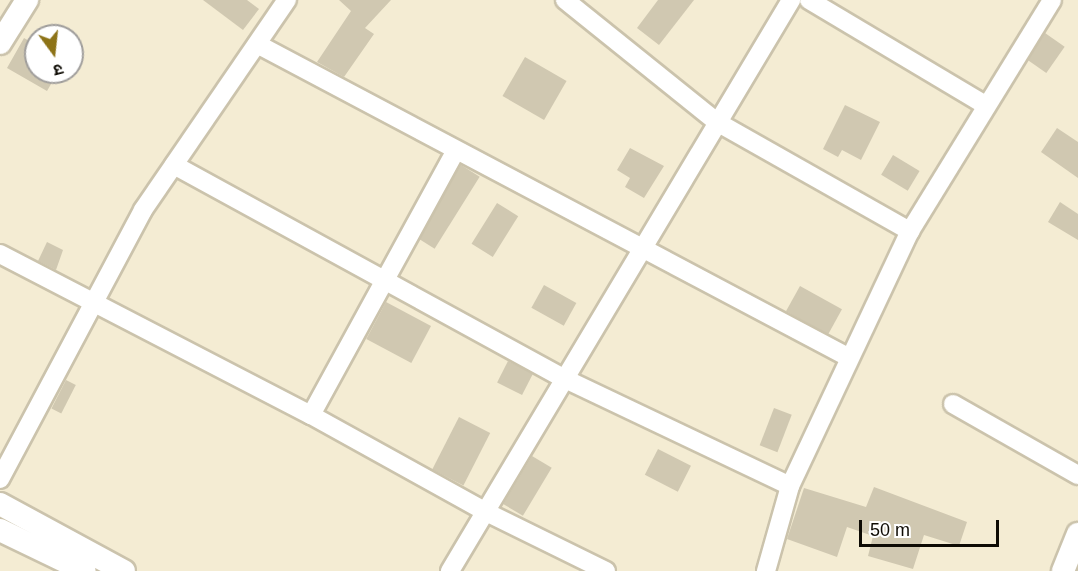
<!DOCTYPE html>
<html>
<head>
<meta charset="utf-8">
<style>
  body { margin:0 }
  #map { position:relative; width:1078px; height:571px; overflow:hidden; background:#f4ecd3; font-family:Arial,"Noto Sans Devanagari",sans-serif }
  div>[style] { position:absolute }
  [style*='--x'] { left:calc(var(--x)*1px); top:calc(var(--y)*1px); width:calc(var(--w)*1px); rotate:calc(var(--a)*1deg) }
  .building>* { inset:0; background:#d0c8b1; transform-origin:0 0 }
  .roads { filter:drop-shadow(2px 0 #cbc3ac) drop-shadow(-2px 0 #cbc3ac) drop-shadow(0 2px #cbc3ac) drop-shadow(0 -2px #cbc3ac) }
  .minor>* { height:18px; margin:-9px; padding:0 9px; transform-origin:9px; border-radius:9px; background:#fff }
  .tertiary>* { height:22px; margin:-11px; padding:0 11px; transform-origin:11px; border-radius:11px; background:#fff }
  span { translate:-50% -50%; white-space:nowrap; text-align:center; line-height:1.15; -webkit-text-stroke:4.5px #fff; paint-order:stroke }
  .north { position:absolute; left:24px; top:24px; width:60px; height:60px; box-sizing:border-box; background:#fff; border:2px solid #9f9d9b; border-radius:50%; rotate:165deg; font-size:16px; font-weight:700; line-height:24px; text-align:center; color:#0e0b04 }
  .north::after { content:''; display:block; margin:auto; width:21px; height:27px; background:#8d7317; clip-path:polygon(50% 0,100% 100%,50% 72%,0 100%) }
  .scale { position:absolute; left:859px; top:520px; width:140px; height:27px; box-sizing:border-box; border:3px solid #0e0b04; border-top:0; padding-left:8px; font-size:18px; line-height:21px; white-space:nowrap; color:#0e0b04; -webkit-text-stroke:4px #fff; paint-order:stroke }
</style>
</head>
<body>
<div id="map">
  <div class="building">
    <i style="clip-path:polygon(203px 0,247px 0,259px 9px,243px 30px)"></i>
    <i style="clip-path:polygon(339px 0,391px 0,365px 28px,374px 34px,344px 77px,317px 62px,351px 11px)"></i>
    <i style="clip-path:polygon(658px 0,694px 0,659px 45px,637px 28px)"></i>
    <i style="left:1045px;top:33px;width:24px;height:32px;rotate:35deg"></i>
    <i style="clip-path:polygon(24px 38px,36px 45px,36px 72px,58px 72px,47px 91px,7px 68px)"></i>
    <i style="left:525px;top:57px;width:48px;height:45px;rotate:30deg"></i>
    <i style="clip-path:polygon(845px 105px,880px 122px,861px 160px,842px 150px,838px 157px,823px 149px)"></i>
    <i style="clip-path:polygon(1057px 128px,1078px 142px,1078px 178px,1041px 152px)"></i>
    <i style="clip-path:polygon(630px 148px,664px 166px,644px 198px,625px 187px,630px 178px,617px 170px)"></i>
    <i style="left:893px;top:155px;width:31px;height:23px;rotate:31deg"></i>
    <i style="left:461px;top:165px;width:22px;height:85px;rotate:32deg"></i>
    <i style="clip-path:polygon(1060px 202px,1078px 214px,1078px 240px,1048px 222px)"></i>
    <i style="left:497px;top:203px;width:25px;height:48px;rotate:32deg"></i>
    <i style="clip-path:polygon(47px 242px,63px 250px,56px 270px,38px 261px)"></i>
    <i style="left:544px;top:285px;width:37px;height:26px;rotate:29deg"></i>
    <i style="left:800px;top:286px;width:48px;height:29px;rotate:29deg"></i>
    <i style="left:386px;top:302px;width:51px;height:42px;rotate:28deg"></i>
    <i style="left:508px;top:361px;width:28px;height:24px;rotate:27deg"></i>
    <i style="left:66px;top:380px;width:11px;height:32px;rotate:27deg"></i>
    <i style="left:774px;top:408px;width:19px;height:40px;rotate:21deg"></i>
    <i style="left:459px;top:417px;width:35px;height:59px;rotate:27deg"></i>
    <i style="left:658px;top:449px;width:37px;height:29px;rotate:27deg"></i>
    <i style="left:532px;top:456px;width:23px;height:56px;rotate:31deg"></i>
    <i style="clip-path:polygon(874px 487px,967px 522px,959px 546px,924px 535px,913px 569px,868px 556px,873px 536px,847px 527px,837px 557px,787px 539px,804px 488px,866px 507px)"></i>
  </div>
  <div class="roads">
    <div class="minor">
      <i style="--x:565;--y:0;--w:195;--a:38.8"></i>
      <i style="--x:717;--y:122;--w:222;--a:29.5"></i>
      <i style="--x:809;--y:0;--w:205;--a:30.8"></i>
      <i style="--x:257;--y:44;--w:669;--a:27.91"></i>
      <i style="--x:174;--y:165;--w:443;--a:28.7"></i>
      <i style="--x:563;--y:378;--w:251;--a:25.4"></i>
      <i style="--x:0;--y:254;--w:350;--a:27.4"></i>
      <i style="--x:311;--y:415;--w:198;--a:29"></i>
      <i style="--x:484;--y:511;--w:136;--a:26.2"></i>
      <i style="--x:953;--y:404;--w:144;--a:29.6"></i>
      <i style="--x:311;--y:415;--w:302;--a:-61.3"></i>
      <i style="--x:0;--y:479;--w:305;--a:-62"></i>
      <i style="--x:143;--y:210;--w:255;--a:-55.6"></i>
      <i style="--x:450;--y:571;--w:665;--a:-59.15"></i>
      <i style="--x:766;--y:571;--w:88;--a:-74.2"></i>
      <i style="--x:790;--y:486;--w:282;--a:-64.8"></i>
      <i style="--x:910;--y:231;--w:271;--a:-58.4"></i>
    </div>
    <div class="tertiary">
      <i style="--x:0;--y:43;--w:51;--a:-57.9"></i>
      <i style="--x:0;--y:504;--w:141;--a:28.4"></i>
      <i style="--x:0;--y:530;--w:94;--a:25.8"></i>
      <i style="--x:1063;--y:571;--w:40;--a:-68"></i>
    </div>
  </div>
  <div class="north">उ</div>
  <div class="scale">50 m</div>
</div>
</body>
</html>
